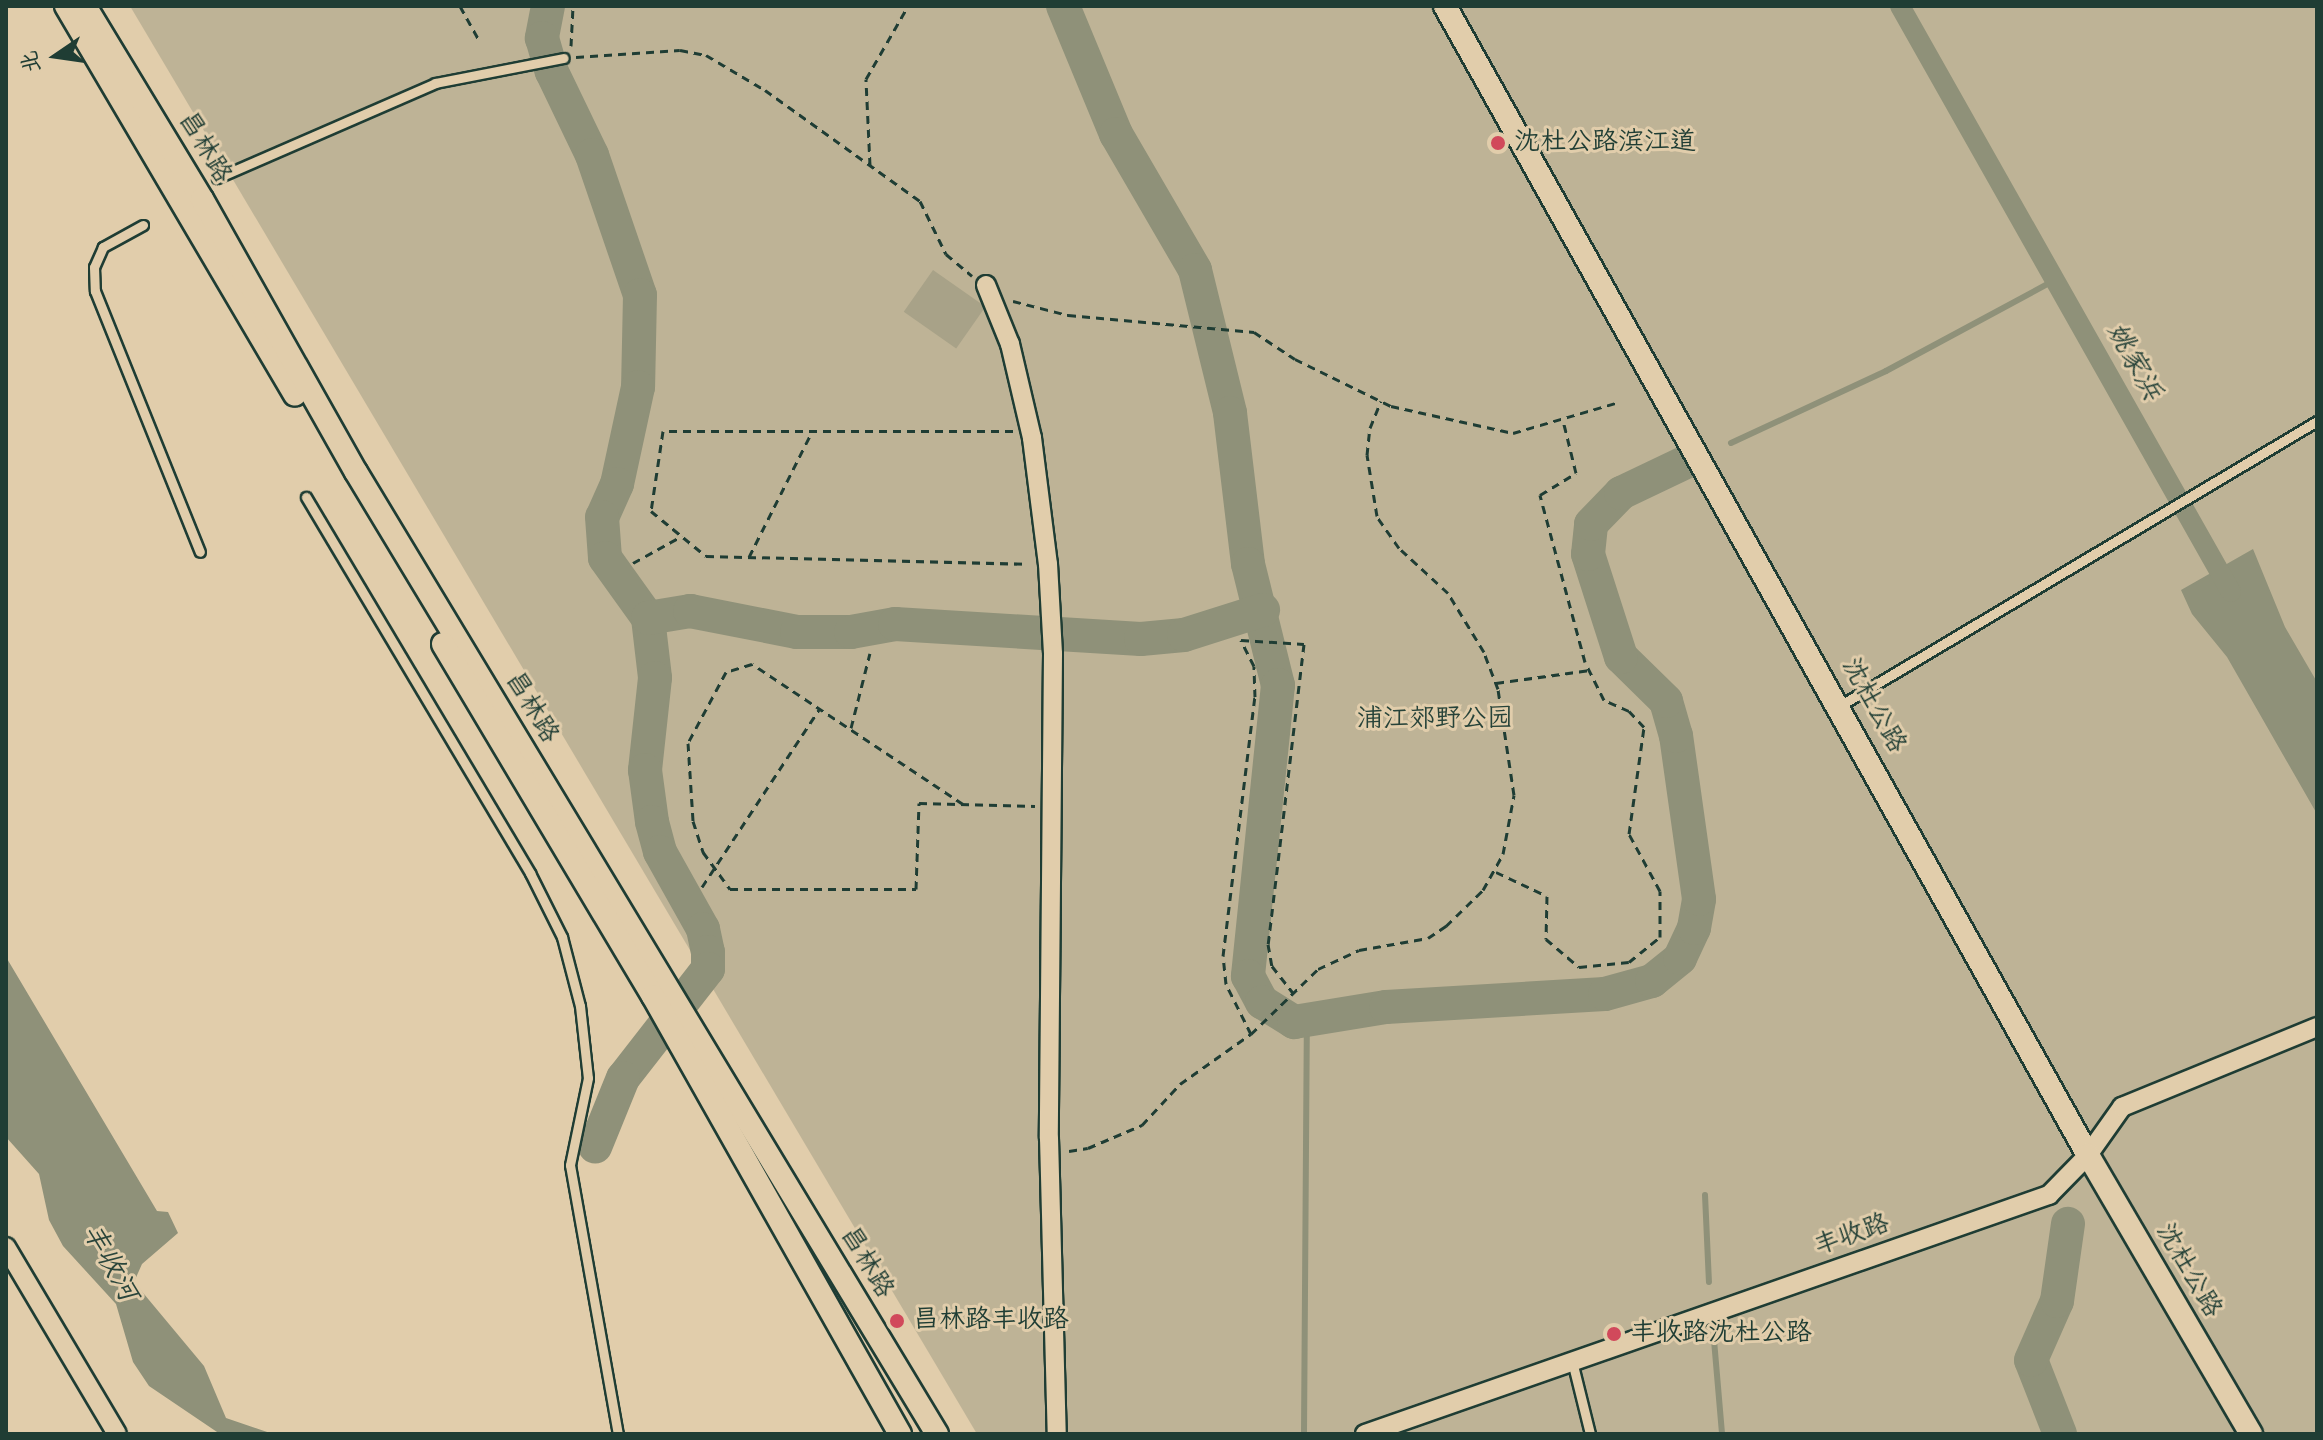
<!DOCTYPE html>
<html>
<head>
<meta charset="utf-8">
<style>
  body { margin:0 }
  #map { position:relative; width:2323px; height:1440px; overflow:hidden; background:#e1cdab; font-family:Kalam,"LXGW WenKai TC",sans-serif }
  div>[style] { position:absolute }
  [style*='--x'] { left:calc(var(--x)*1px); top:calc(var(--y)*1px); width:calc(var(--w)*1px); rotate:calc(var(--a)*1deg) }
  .green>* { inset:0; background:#beb396 }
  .water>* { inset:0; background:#8f9179 }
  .stream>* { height:6px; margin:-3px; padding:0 3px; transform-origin:3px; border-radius:3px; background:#8f9179 }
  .canal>* { height:20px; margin:-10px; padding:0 10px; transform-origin:10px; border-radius:10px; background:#8f9179 }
  .river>* { height:34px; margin:-17px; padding:0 17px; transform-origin:17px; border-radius:17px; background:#8f9179 }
  .building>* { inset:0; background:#a8a288; transform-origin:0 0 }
  .path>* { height:3px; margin-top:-1.5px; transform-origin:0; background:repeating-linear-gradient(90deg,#1f3d34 0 8px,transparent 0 14px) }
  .roads { filter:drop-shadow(2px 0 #1f3d34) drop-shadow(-2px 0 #1f3d34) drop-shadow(0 2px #1f3d34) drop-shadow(0 -2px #1f3d34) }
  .service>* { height:9px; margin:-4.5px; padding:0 4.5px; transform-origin:4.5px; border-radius:4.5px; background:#e1cdab }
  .minor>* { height:18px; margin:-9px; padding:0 9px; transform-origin:9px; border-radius:9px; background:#e1cdab }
  .tertiary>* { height:22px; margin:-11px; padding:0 11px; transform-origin:11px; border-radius:11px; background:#e1cdab }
  .dots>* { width:22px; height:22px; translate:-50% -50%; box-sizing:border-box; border:4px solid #e1cdab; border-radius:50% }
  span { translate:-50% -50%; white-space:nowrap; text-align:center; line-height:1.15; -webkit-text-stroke:6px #e1cdab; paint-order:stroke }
  .poi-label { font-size:26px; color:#1f3d34 }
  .left { translate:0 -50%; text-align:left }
  .street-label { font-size:26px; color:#1f3d34 }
  .park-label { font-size:26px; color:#274339 }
  .water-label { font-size:28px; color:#2a453b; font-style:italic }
  .frame { position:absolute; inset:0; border:8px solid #1f3d34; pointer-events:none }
  .north { position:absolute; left:16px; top:16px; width:80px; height:80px; -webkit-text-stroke:6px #e1cdab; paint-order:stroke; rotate:257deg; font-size:22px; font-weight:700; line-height:32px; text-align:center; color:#1f3d34 }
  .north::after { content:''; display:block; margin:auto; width:28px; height:36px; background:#1f3d34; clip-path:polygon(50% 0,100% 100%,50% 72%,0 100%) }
</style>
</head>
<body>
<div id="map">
  <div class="green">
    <i style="clip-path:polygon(130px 6px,2317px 6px,2317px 1434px,977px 1434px)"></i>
  </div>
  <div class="water">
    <i style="clip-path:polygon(2253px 549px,2285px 627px,2317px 682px,2317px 814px,2227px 657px,2192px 614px,2181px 590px)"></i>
    <i style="clip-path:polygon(6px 957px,157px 1211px,168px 1212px,178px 1233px,142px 1264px,134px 1282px,204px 1366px,226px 1418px,273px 1434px,220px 1434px,149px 1386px,133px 1362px,116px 1304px,63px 1246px,49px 1220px,39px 1174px,6px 1137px)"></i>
  </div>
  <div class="stream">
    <i style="--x:1731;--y:443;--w:171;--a:-24.9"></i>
    <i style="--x:1886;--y:371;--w:192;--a:-28.3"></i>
    <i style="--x:1705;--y:1195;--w:87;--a:87.4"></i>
    <i style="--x:1714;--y:1340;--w:94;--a:85.1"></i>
    <i style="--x:1304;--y:1434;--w:414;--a:-89.6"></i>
  </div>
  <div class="canal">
    <i style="--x:1900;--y:6;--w:673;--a:60.54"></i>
  </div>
  <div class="river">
    <i style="--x:548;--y:6;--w:33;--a:101"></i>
    <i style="--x:542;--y:38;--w:35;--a:74"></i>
    <i style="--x:552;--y:72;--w:92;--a:64.3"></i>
    <i style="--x:592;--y:155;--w:148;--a:71.1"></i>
    <i style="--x:640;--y:295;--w:92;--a:91.2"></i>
    <i style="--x:638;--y:387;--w:99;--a:102.2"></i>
    <i style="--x:617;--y:484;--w:36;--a:114"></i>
    <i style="--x:602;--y:517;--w:41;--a:85.8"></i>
    <i style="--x:605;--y:558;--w:74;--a:54.4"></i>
    <i style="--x:648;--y:618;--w:60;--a:83.3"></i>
    <i style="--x:655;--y:678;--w:93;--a:96.2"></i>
    <i style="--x:645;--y:770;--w:52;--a:82.3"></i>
    <i style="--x:652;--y:822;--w:31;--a:75"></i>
    <i style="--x:660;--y:852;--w:88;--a:60.8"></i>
    <i style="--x:703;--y:929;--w:24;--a:78"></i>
    <i style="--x:708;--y:952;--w:17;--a:90"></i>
    <i style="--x:708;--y:969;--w:138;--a:127.9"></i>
    <i style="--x:623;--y:1078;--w:74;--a:112.1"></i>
    <i style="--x:1063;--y:6;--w:139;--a:67.5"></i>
    <i style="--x:1116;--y:134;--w:157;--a:59.8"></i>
    <i style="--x:1195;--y:270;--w:147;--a:76.2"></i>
    <i style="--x:1230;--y:413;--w:152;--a:83.2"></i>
    <i style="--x:1248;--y:564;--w:125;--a:76.1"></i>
    <i style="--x:1278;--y:685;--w:293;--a:95.9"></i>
    <i style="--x:1248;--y:976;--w:30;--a:62"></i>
    <i style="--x:1262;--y:1002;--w:38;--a:32"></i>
    <i style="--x:1294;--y:1022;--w:93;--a:-9.3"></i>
    <i style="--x:1386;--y:1007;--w:219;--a:-3.4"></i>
    <i style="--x:1605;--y:994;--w:49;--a:-15.5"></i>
    <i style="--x:1652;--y:981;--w:36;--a:-39"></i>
    <i style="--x:1680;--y:958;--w:33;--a:-65"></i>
    <i style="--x:1694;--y:928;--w:29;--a:-80"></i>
    <i style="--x:1699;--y:899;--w:165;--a:-98"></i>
    <i style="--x:1676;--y:736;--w:36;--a:-106"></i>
    <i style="--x:1666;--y:701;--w:63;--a:-135.6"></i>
    <i style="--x:1621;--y:657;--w:108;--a:-107.8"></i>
    <i style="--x:1588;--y:554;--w:30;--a:-84"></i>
    <i style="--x:1591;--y:524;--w:43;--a:-45.9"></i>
    <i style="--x:1621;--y:493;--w:72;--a:-25.5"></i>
    <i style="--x:648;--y:618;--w:43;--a:-9.5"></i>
    <i style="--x:690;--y:611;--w:109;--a:11.1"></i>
    <i style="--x:797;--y:632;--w:54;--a:0"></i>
    <i style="--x:851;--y:632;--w:45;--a:-10.3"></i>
    <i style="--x:895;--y:624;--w:246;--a:3.5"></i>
    <i style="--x:1141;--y:639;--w:43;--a:-5.3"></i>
    <i style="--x:1184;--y:635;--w:83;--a:-17.6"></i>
    <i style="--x:2060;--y:1434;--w:79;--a:-111.4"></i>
    <i style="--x:2031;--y:1360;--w:64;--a:-66.2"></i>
    <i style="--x:2057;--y:1301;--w:78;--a:-81.9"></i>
  </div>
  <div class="building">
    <i style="left:933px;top:270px;width:64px;height:51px;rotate:35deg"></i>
  </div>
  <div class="path">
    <i style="--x:460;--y:6;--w:41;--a:60.9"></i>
    <i style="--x:571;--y:46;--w:40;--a:-87.1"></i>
    <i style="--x:576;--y:57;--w:104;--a:-3.9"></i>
    <i style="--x:680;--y:50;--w:26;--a:11"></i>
    <i style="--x:706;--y:55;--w:69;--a:30.7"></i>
    <i style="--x:765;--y:90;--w:191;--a:35.6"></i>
    <i style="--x:920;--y:201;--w:59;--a:63.9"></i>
    <i style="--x:946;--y:254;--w:34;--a:40"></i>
    <i style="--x:870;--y:165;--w:86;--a:-92.7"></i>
    <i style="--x:866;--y:79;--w:84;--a:-60.1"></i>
    <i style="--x:1013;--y:301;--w:57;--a:14.3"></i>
    <i style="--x:1068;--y:315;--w:187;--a:5.2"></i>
    <i style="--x:1254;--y:332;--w:49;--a:33.4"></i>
    <i style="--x:1295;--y:359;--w:107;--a:26.1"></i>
    <i style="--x:1391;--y:406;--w:125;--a:12.5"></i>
    <i style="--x:1513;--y:433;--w:110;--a:-16.3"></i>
    <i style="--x:1013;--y:431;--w:350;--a:180"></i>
    <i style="--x:663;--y:431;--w:81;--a:98.5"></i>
    <i style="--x:651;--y:511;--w:71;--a:39.3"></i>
    <i style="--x:706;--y:556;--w:322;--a:1.4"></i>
    <i style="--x:749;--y:557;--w:140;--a:-63.3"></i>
    <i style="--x:633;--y:563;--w:56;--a:-28.9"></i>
    <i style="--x:1496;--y:683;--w:95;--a:-7.9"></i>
    <i style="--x:851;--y:728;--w:77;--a:-75.8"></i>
    <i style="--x:963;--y:804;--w:253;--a:-146.4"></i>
    <i style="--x:752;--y:664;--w:27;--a:163"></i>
    <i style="--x:726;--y:672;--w:81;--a:118.2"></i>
    <i style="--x:688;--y:743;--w:78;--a:86.3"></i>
    <i style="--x:693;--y:821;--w:33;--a:72"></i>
    <i style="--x:703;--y:852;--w:46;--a:53.9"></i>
    <i style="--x:730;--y:889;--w:186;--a:0"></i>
    <i style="--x:916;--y:889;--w:86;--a:-88"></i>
    <i style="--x:919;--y:803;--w:116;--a:1.5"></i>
    <i style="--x:1496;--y:872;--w:56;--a:25.2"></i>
    <i style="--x:1547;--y:896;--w:43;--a:91.3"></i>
    <i style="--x:1546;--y:939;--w:43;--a:40.3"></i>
    <i style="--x:1579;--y:967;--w:50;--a:-5.7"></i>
    <i style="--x:1629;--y:962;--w:40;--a:-39"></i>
    <i style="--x:1660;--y:937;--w:46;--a:-90"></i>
    <i style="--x:1660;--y:891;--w:65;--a:-118.5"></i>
    <i style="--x:1629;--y:834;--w:108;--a:-82"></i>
    <i style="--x:1644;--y:727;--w:22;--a:-133"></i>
    <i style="--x:1629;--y:711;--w:27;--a:-156"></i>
    <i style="--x:1604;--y:700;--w:42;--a:-116.6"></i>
    <i style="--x:1585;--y:662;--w:173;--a:-105.1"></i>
    <i style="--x:1540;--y:495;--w:42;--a:-31.4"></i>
    <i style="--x:1576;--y:473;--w:55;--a:-103.8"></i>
    <i style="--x:702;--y:887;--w:214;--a:-56.6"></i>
    <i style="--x:1251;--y:1034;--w:56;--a:-116.6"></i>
    <i style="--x:1226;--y:984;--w:28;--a:-96"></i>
    <i style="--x:1223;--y:956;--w:261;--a:-83"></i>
    <i style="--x:1255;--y:697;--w:31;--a:-92"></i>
    <i style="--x:1254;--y:666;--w:29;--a:-117"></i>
    <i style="--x:1241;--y:640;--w:63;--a:3.6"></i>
    <i style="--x:1304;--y:644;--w:302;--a:96.8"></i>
    <i style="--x:1268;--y:944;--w:22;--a:80"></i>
    <i style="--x:1272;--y:966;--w:34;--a:52"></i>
    <i style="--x:1069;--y:1151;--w:19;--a:-9"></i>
    <i style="--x:1088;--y:1148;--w:59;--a:-23.1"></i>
    <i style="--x:1142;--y:1125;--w:56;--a:-47.2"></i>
    <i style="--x:1180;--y:1084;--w:87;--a:-35.2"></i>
    <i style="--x:1251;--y:1034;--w:93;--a:-44.1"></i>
    <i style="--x:1318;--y:969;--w:45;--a:-24.9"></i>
    <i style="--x:1359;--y:950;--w:70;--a:-9.9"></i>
    <i style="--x:1428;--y:938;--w:22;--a:-34"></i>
    <i style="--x:1446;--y:926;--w:52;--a:-44.2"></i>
    <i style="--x:1483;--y:890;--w:41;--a:-60.9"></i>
    <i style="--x:1503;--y:854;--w:60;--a:-79.4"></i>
    <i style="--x:1514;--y:795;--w:107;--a:-98.6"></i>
    <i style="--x:1498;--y:689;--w:40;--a:-111"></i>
    <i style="--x:1484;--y:652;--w:69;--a:-121.4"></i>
    <i style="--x:1448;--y:593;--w:67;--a:-137.4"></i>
    <i style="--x:1399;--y:548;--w:39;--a:-125"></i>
    <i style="--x:1377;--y:516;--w:62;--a:-99.3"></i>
    <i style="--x:1367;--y:455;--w:27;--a:-84"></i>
    <i style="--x:1370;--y:428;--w:29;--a:-68"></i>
  </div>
  <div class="roads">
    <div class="service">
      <i style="--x:217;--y:178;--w:238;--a:-23.5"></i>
      <i style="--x:435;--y:83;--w:131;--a:-11"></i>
      <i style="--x:143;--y:225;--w:46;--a:151.2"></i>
      <i style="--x:103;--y:247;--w:22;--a:114"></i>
      <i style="--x:94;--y:267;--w:24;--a:88"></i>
      <i style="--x:95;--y:291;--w:281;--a:68.1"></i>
      <i style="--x:306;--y:497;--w:438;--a:59.2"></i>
      <i style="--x:530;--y:873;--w:72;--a:63.4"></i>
      <i style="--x:562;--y:937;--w:71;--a:75.4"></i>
      <i style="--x:580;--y:1006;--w:72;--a:83.7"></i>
      <i style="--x:588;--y:1078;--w:89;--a:101.7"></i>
      <i style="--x:570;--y:1165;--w:273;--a:79.9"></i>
      <i style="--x:1841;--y:705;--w:554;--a:-30.82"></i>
      <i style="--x:1572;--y:1361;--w:75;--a:76.1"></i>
    </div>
    <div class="minor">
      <i style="--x:986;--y:285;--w:64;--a:67.9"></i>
      <i style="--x:1010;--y:344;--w:97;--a:76.8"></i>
      <i style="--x:1032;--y:438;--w:127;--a:82.8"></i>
      <i style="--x:1048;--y:564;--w:90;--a:86.8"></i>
      <i style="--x:1053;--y:654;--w:484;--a:90.5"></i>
      <i style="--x:1049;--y:1138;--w:296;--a:88.5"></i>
      <i style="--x:6;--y:1247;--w:217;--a:59.3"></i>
      <i style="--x:1365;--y:1434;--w:725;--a:-19.26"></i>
      <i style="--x:2049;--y:1195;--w:56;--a:-45.7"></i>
      <i style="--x:2088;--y:1155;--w:59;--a:-54.7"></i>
      <i style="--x:2122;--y:1107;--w:211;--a:-22.3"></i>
    </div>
    <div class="tertiary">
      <i style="--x:66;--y:6;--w:451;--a:59.5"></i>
      <i style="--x:85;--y:6;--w:226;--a:58.8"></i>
      <i style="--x:202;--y:199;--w:313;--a:60.6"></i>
      <i style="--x:356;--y:472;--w:1124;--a:58.87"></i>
      <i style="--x:1445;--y:6;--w:1317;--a:60.77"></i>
      <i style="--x:2088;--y:1155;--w:323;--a:59.7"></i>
      <i style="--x:443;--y:644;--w:410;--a:59.2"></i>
      <i style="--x:653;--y:996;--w:503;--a:60.58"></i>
    </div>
  </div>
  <div class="dots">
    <i style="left:1498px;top:143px;background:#d1495b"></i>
    <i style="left:897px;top:1321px;background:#d1495b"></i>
    <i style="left:1614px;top:1334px;background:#d1495b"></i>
  </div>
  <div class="poi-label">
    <span class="left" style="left:1514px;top:143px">沈杜公路滨江道</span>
    <span class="left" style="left:913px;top:1321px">昌林路丰收路</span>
    <span class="left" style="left:1630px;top:1334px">丰收路沈杜公路</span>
  </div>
  <div class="street-label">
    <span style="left:204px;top:148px;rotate:59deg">昌林路</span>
    <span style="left:1873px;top:706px;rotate:61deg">沈杜公路</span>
    <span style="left:531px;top:708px;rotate:59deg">昌林路</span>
    <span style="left:1852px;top:1236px;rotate:-19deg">丰收路</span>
    <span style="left:866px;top:1263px;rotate:59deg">昌林路</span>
    <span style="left:2188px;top:1271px;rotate:60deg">沈杜公路</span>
  </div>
  <div class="park-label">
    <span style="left:1435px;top:720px">浦江郊野公园</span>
  </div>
  <div class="water-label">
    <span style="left:2133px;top:362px;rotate:61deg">姚家浜</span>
    <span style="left:109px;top:1263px;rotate:61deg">丰收河</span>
  </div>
  <div class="frame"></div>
  <div class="north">北</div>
</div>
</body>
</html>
